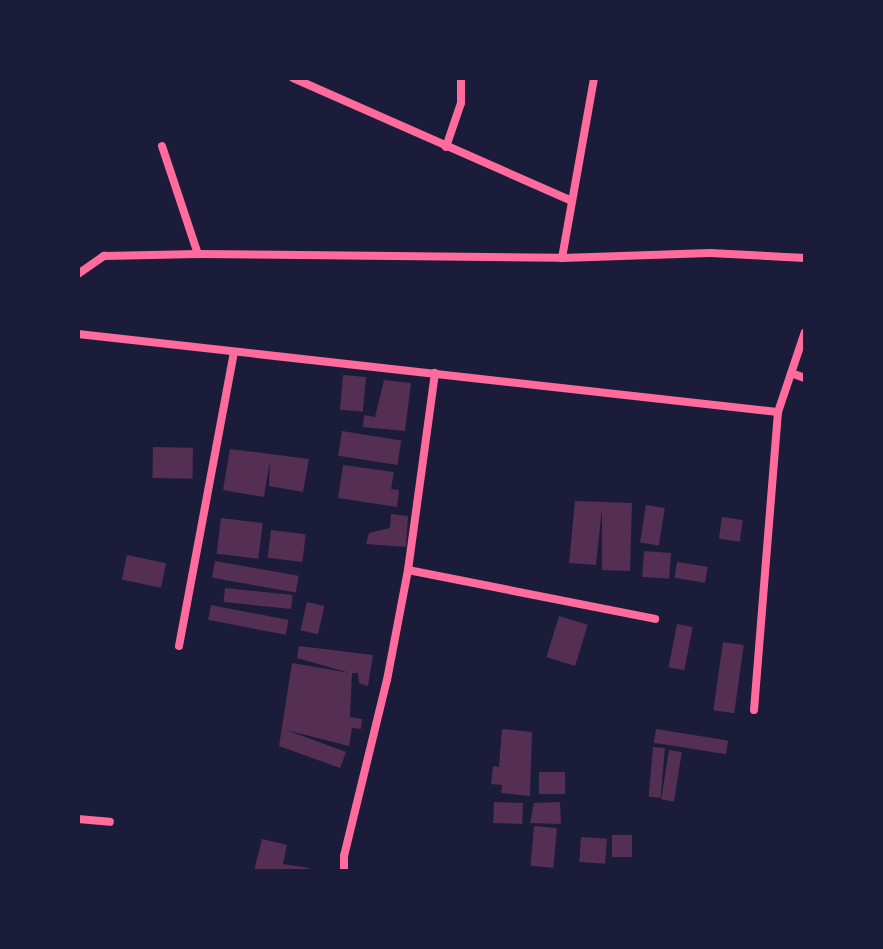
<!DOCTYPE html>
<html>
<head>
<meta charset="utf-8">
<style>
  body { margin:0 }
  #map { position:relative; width:883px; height:949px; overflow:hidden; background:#1b1b3a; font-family:"DejaVu Sans",sans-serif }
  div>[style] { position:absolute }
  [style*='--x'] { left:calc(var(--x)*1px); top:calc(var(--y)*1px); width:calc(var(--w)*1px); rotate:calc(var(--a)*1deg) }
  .building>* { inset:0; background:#542f53; transform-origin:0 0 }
  .minor>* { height:8px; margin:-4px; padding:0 4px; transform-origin:4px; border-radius:4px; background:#ff6b9d }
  span { translate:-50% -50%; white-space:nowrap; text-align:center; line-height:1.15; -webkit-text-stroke:8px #1b1b3a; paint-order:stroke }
  .frame { position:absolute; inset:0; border:80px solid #1b1b3a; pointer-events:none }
</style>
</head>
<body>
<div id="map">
  <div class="building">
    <i style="left:343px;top:375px;width:23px;height:35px;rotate:5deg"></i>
    <i style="clip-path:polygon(384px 380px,411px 383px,405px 431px,363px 427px,364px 415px,375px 417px)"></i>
    <i style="left:342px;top:431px;width:60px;height:25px;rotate:9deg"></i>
    <i style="left:153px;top:447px;width:40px;height:31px;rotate:1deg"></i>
    <i style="clip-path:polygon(230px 449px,309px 459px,303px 492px,269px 486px,270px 461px,264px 497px,223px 490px)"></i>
    <i style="clip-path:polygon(343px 465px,394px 472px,391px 489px,399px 490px,397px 507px,338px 498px)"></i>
    <i style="clip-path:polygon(575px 501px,632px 503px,630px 571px,602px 570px,602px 508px,596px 565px,569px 563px)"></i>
    <i style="left:646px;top:505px;width:19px;height:38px;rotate:9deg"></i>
    <i style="clip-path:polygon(391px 514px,408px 516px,406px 547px,366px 544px,369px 533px,390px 528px)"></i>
    <i style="left:722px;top:517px;width:21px;height:22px;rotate:8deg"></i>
    <i style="left:221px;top:518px;width:42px;height:36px;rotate:7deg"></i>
    <i style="left:271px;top:530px;width:35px;height:28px;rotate:7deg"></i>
    <i style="left:644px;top:551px;width:27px;height:26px;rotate:4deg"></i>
    <i style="left:127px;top:555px;width:40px;height:25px;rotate:12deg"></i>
    <i style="left:215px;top:561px;width:85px;height:17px;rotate:10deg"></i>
    <i style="left:677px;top:562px;width:31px;height:16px;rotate:9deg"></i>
    <i style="left:225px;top:588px;width:68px;height:14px;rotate:6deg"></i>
    <i style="left:307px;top:602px;width:18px;height:29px;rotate:13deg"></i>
    <i style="left:211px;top:605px;width:79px;height:15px;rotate:11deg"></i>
    <i style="left:559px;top:616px;width:30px;height:43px;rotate:17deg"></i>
    <i style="left:677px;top:624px;width:16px;height:44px;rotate:11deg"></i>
    <i style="left:723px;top:642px;width:21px;height:69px;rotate:8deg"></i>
    <i style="clip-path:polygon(299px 646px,373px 655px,368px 686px,359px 683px,358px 673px,352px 673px,350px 717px,362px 719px,361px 729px,352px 728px,349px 746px,286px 730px,346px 752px,340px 768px,279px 746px,292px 663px,350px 673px,297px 658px)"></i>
    <i style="clip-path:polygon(502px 729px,532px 732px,530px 796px,501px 793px,502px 785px,491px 784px,493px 766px,499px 767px)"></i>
    <i style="left:656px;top:729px;width:73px;height:14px;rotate:9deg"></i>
    <i style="left:653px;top:747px;width:12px;height:50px;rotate:5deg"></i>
    <i style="left:669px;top:750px;width:13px;height:50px;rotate:9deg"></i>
    <i style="left:539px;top:772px;width:26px;height:22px"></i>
    <i style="left:494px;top:802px;width:29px;height:21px;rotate:2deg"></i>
    <i style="clip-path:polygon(560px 802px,561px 824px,530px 823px,534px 803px)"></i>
    <i style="left:534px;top:826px;width:23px;height:40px;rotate:5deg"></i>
    <i style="left:612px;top:835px;width:20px;height:22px"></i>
    <i style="left:581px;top:837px;width:26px;height:25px;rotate:4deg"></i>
    <i style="clip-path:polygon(262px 839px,287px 845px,283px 864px,309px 868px,309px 871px,254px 871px)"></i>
  </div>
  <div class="minor">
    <i style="--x:293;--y:78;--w:303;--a:23.8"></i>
    <i style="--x:162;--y:146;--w:114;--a:71.6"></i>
    <i style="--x:446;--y:147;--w:46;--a:-71.2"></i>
    <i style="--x:461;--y:103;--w:25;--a:-90"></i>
    <i style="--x:562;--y:258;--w:183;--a:-79.9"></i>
    <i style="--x:78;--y:274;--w:32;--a:-35"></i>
    <i style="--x:104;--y:256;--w:94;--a:-1.2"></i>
    <i style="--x:198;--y:254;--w:364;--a:0.6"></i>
    <i style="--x:562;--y:258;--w:148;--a:-1.9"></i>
    <i style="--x:710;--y:253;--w:95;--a:3"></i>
    <i style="--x:78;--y:334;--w:704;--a:6.36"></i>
    <i style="--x:791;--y:373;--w:15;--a:20"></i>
    <i style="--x:408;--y:570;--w:252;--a:11.2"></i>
    <i style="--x:179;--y:646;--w:298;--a:-79.4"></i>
    <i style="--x:754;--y:710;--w:299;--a:-85.4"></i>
    <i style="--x:778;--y:412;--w:84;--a:-71.4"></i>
    <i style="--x:78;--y:819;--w:32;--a:5"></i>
    <i style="--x:344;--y:871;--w:15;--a:-90"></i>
    <i style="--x:344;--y:856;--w:181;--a:-76.3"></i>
    <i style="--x:387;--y:680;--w:112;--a:-79.2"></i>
    <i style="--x:408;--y:570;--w:199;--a:-82.2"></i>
  </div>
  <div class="frame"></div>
</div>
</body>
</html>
